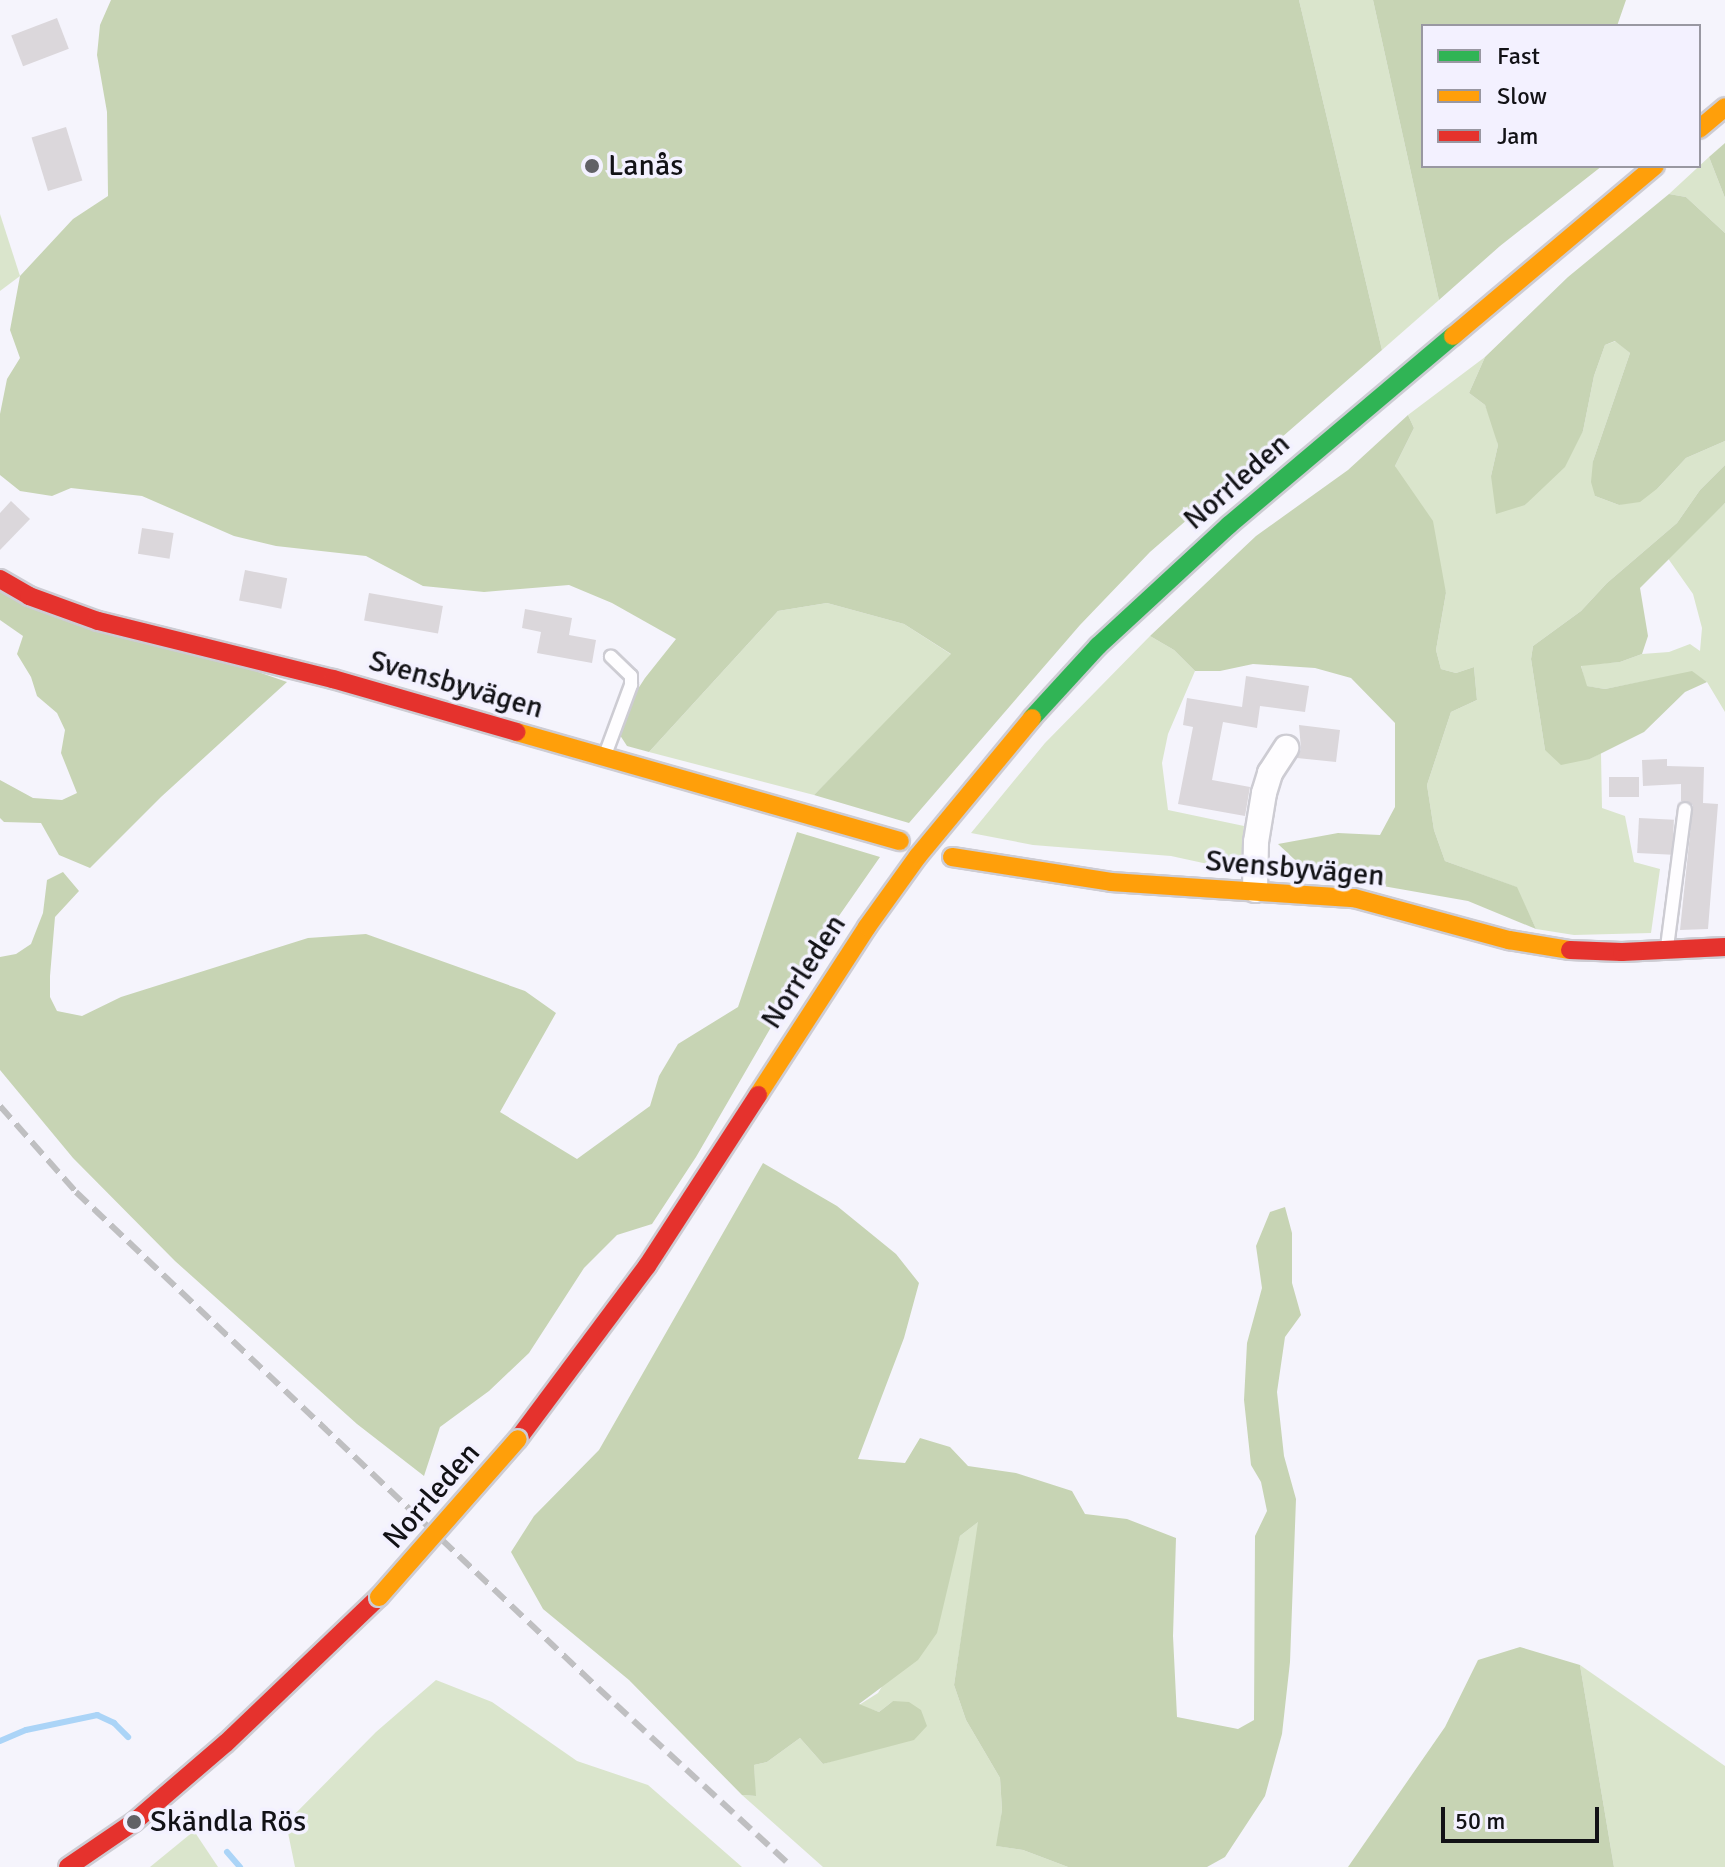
<!DOCTYPE html>
<html>
<head>
<meta charset="utf-8">
<style>
  body { margin:0 }
  #map { position:relative; width:1725px; height:1867px; overflow:hidden; background:#f5f4fc; font-family:Signika,sans-serif }
  div>[style] { position:absolute }
  [style*='--x'] { left:calc(var(--x)*1px); top:calc(var(--y)*1px); width:calc(var(--w)*1px); rotate:calc(var(--a)*1deg) }
  .green>* { inset:0; background:#dae5cc }
  .forest>* { inset:0; background:#c7d4b4 }
  .stream>* { height:6px; margin:-3px; padding:0 3px; transform-origin:3px; border-radius:3px; background:#abd4f7 }
  .building>* { inset:0; background:#dbd7db; transform-origin:0 0 }
  .roads { filter:drop-shadow(2px 0 #cdccd3) drop-shadow(-2px 0 #cdccd3) drop-shadow(0 2px #cdccd3) drop-shadow(0 -2px #cdccd3) }
  .lane>* { height:12px; margin:-6px; padding:0 6px; transform-origin:6px; border-radius:6px; background:#fefdff }
  .street>* { height:24px; margin:-12px; padding:0 12px; transform-origin:12px; border-radius:12px; background:#fefdff }
  .fast>* { height:18px; margin:-9px; padding:0 9px; transform-origin:9px; border-radius:9px; background:#30b455 }
  .slow>* { height:18px; margin:-9px; padding:0 9px; transform-origin:9px; border-radius:9px; background:#ff9f0a }
  .jam>* { height:18px; margin:-9px; padding:0 9px; transform-origin:9px; border-radius:9px; background:#e5322d }
  .rail>* { height:6px; margin-top:-3px; transform-origin:0; background:repeating-linear-gradient(90deg,#bfbfc1 0 16px,transparent 0 24px) }
  .bridges { filter:drop-shadow(2px 0 #cdccd3) drop-shadow(-2px 0 #cdccd3) drop-shadow(0 2px #cdccd3) drop-shadow(0 -2px #cdccd3) }
  .slow-bridge>* { height:18px; margin:-9px; padding:0 9px; transform-origin:9px; border-radius:9px; background:#ff9f0a }
  .dots>* { width:22px; height:22px; translate:-50% -50%; box-sizing:border-box; border:4px solid #f3f1ff; border-radius:50% }
  span { translate:-50% -50%; white-space:nowrap; text-align:center; line-height:1.15; -webkit-text-stroke:7px #f3f1ff; paint-order:stroke }
  .poi-label { font-size:30px; color:#121216 }
  .left { translate:0 -50%; text-align:left }
  .street-label { font-size:30px; color:#121216 }
  .legend { position:absolute; left:1421px; top:24px; width:280px; height:144px; box-sizing:border-box; background:#f3f1ff; border:2px solid #9998a2; margin:0; padding:10px 14px; list-style:none; font-size:24px; color:#121216 }
  .legend li { display:flex; align-items:center; gap:16px; height:40px }
  .legend b { width:40px; border:2px solid #9998a2 }
  .scale { position:absolute; left:1441px; top:1807px; width:158px; height:36px; box-sizing:border-box; border:4px solid #121216; border-top:0; padding-left:10px; font-size:24px; line-height:28px; white-space:nowrap; color:#121216; -webkit-text-stroke:6px #f3f1ff; paint-order:stroke }
</style>
</head>
<body>
<div id="map">
  <div class="green">
    <i style="clip-path:polygon(1299px 0,1373px 0,1439px 300px,1382px 350px)"></i>
    <i style="clip-path:polygon(1709px 157px,1725px 198px,1725px 233px,1686px 197px,1669px 194px)"></i>
    <i style="clip-path:polygon(0 214px,20px 276px,0 291px)"></i>
    <i style="clip-path:polygon(1616px 341px,1630px 353px,1593px 461px,1595px 496px,1619px 505px,1658px 488px,1686px 458px,1725px 441px,1725px 465px,1700px 490px,1677px 523px,1607px 583px,1581px 611px,1533px 646px,1531px 659px,1545px 750px,1590px 759px,1601px 753px,1602px 808px,1625px 816px,1634px 862px,1660px 869px,1651px 933px,1574px 935px,1536px 929px,1516px 887px,1445px 861px,1434px 830px,1427px 785px,1451px 712px,1477px 700px,1474px 667px,1456px 673px,1441px 669px,1436px 650px,1446px 593px,1395px 466px,1414px 428px,1408px 415px,1485px 357px,1469px 393px,1485px 405px,1494px 427px,1498px 445px,1491px 476px,1525px 505px,1583px 431px,1594px 376px,1605px 345px)"></i>
    <i style="clip-path:polygon(1725px 503px,1725px 712px,1707px 682px,1692px 672px,1605px 689px,1586px 686px,1581px 665px,1620px 662px,1642px 654px,1669px 652px,1690px 644px,1700px 651px,1702px 628px,1693px 594px,1667px 557px)"></i>
    <i style="clip-path:polygon(827px 603px,904px 624px,952px 655px,814px 795px,649px 752px,778px 611px)"></i>
    <i style="clip-path:polygon(1150px 636px,1174px 650px,1195px 671px,1168px 734px,1162px 763px,1168px 810px,1244px 826px,1240px 871px,1171px 856px,1033px 845px,971px 833px,1045px 743px)"></i>
    <i style="clip-path:polygon(979px 1521px,954px 1685px,966px 1720px,1000px 1778px,1002px 1810px,997px 1846px,1023px 1850px,1068px 1867px,823px 1867px,742px 1795px,755px 1796px,754px 1765px,767px 1762px,800px 1738px,823px 1764px,864px 1751px,893px 1701px,879px 1712px,859px 1705px,878px 1693px,947px 1580px,960px 1536px)"></i>
    <i style="clip-path:polygon(1580px 1665px,1725px 1766px,1725px 1867px,1614px 1867px)"></i>
    <i style="clip-path:polygon(436px 1680px,492px 1702px,577px 1761px,648px 1785px,742px 1867px,295px 1867px,286px 1823px,376px 1732px)"></i>
    <i style="clip-path:polygon(194px 1831px,218px 1867px,150px 1867px)"></i>
  </div>
  <div class="forest">
    <i style="clip-path:polygon(111px 0,1299px 0,1382px 350px,1150px 552px,1080px 625px,909px 823px,814px 795px,951px 654px,904px 624px,827px 603px,778px 611px,649px 752px,627px 746px,614px 726px,645px 678px,676px 639px,612px 603px,569px 585px,484px 592px,423px 586px,366px 556px,276px 546px,234px 536px,142px 496px,71px 488px,52px 496px,20px 491px,0 475px,0 414px,7px 379px,20px 358px,10px 330px,20px 276px,73px 219px,108px 196px,107px 112px,97px 55px,100px 25px)"></i>
    <i style="clip-path:polygon(1373px 0,1626px 0,1617px 26px,1423px 26px,1423px 166px,1602px 166px,1500px 246px,1439px 300px)"></i>
    <i style="clip-path:polygon(1725px 143px,1725px 198px,1709px 157px)"></i>
    <i style="clip-path:polygon(1669px 194px,1686px 197px,1725px 233px,1725px 441px,1686px 458px,1658px 488px,1640px 502px,1619px 505px,1595px 496px,1591px 482px,1593px 461px,1630px 353px,1615px 341px,1605px 345px,1594px 376px,1583px 431px,1565px 467px,1525px 505px,1496px 514px,1491px 476px,1498px 445px,1485px 405px,1469px 393px,1485px 357px,1568px 277px)"></i>
    <i style="clip-path:polygon(1408px 415px,1414px 428px,1395px 466px,1433px 521px,1446px 593px,1436px 650px,1441px 669px,1456px 673px,1474px 667px,1477px 700px,1451px 712px,1427px 785px,1434px 830px,1445px 861px,1517px 887px,1536px 929px,1468px 901px,1309px 873px,1278px 844px,1338px 833px,1380px 835px,1395px 807px,1395px 723px,1351px 678px,1315px 668px,1253px 664px,1220px 671px,1195px 671px,1174px 650px,1150px 636px,1256px 536px,1348px 470px)"></i>
    <i style="clip-path:polygon(1725px 465px,1725px 503px,1640px 588px,1648px 636px,1642px 654px,1620px 662px,1581px 666px,1587px 686px,1605px 689px,1692px 671px,1707px 682px,1685px 692px,1644px 732px,1590px 759px,1561px 765px,1545px 750px,1531px 659px,1533px 646px,1581px 611px,1607px 583px,1677px 523px,1700px 490px)"></i>
    <i style="clip-path:polygon(0 583px,287px 682px,161px 797px,90px 868px,59px 855px,41px 823px,4px 822px,0 818px,0 780px,33px 798px,62px 800px,77px 793px,61px 753px,65px 730px,57px 713px,37px 696px,31px 677px,17px 654px,23px 636px,0 620px)"></i>
    <i style="clip-path:polygon(797px 832px,880px 857px,818px 946px,696px 1157px,652px 1224px,617px 1235px,584px 1268px,529px 1353px,489px 1391px,440px 1427px,424px 1476px,357px 1424px,175px 1261px,73px 1158px,0 1070px,0 957px,16px 954px,31px 944px,43px 913px,47px 880px,63px 872px,79px 891px,55px 917px,50px 976px,50px 997px,57px 1011px,82px 1016px,121px 997px,308px 938px,366px 934px,525px 991px,556px 1013px,500px 1112px,577px 1159px,650px 1106px,659px 1076px,678px 1044px,738px 1007px)"></i>
    <i style="clip-path:polygon(763px 1163px,837px 1206px,896px 1254px,919px 1283px,904px 1338px,858px 1459px,905px 1463px,920px 1438px,950px 1447px,968px 1466px,1016px 1473px,1072px 1491px,1085px 1514px,1127px 1519px,1176px 1538px,1173px 1636px,1177px 1717px,1238px 1729px,1254px 1720px,1255px 1536px,1267px 1511px,1261px 1482px,1251px 1465px,1244px 1400px,1247px 1343px,1262px 1288px,1256px 1246px,1270px 1212px,1285px 1207px,1292px 1233px,1292px 1283px,1301px 1315px,1285px 1337px,1277px 1392px,1284px 1456px,1296px 1499px,1290px 1662px,1282px 1734px,1265px 1796px,1225px 1857px,1207px 1867px,1068px 1867px,1023px 1850px,996px 1846px,1002px 1810px,1000px 1778px,966px 1720px,954px 1685px,978px 1522px,960px 1536px,937px 1633px,918px 1660px,859px 1704px,879px 1712px,893px 1701px,909px 1702px,921px 1710px,927px 1726px,914px 1740px,823px 1764px,800px 1738px,767px 1762px,754px 1765px,756px 1796px,742px 1795px,629px 1680px,543px 1609px,511px 1552px,534px 1516px,599px 1450px)"></i>
    <i style="clip-path:polygon(1520px 1647px,1580px 1665px,1614px 1867px,1348px 1867px,1445px 1727px,1478px 1660px)"></i>
  </div>
  <div class="stream">
    <i style="--x:0;--y:1741;--w:28;--a:-23"></i>
    <i style="--x:26;--y:1730;--w:73;--a:-11.9"></i>
    <i style="--x:97;--y:1715;--w:19;--a:25"></i>
    <i style="--x:114;--y:1723;--w:20;--a:45"></i>
    <i style="--x:227;--y:1852;--w:20;--a:49"></i>
  </div>
  <div class="building">
    <i style="left:57px;top:18px;width:33px;height:49px;rotate:69deg"></i>
    <i style="left:66px;top:127px;width:56px;height:36px;rotate:73deg"></i>
    <i style="clip-path:polygon(11px 501px,30px 519px,0 550px,0 513px)"></i>
    <i style="left:142px;top:528px;width:32px;height:26px;rotate:9deg"></i>
    <i style="left:245px;top:570px;width:43px;height:31px;rotate:11deg"></i>
    <i style="left:369px;top:593px;width:75px;height:28px;rotate:10deg"></i>
    <i style="clip-path:polygon(525px 609px,572px 618px,569px 635px,596px 640px,592px 663px,537px 653px,541px 632px,522px 628px)"></i>
    <i style="clip-path:polygon(1246px 676px,1309px 686px,1305px 712px,1260px 706px,1257px 728px,1223px 722px,1212px 780px,1250px 787px,1245px 816px,1178px 804px,1193px 727px,1183px 725px,1187px 698px,1242px 707px)"></i>
    <i style="clip-path:polygon(1299px 725px,1340px 730px,1336px 762px,1297px 758px,1301px 749px)"></i>
    <i style="clip-path:polygon(1667px 759px,1667px 766px,1704px 767px,1703px 803px,1718px 804px,1708px 929px,1680px 930px,1693px 805px,1681px 801px,1681px 784px,1643px 786px,1642px 760px)"></i>
    <i style="left:1609px;top:777px;width:30px;height:20px"></i>
    <i style="left:1639px;top:818px;width:35px;height:35px;rotate:3deg"></i>
  </div>
  <div class="roads">
    <div class="lane">
      <i style="--x:605;--y:755;--w:75;--a:-69.6"></i>
      <i style="--x:631;--y:685;--w:9;--a:-90"></i>
      <i style="--x:631;--y:676;--w:28;--a:-136"></i>
      <i style="--x:1667;--y:947;--w:139;--a:-82.6"></i>
    </div>
    <div class="street">
      <i style="--x:1255;--y:890;--w:48;--a:-88.8"></i>
      <i style="--x:1256;--y:842;--w:50;--a:-80.7"></i>
      <i style="--x:1264;--y:793;--w:21;--a:-73"></i>
      <i style="--x:1270;--y:773;--w:30;--a:-57"></i>
    </div>
    <div class="fast">
      <i style="--x:1032;--y:718;--w:98;--a:-47.5"></i>
      <i style="--x:1098;--y:646;--w:178;--a:-42.7"></i>
      <i style="--x:1229;--y:525;--w:293;--a:-40.2"></i>
    </div>
    <div class="slow">
      <i style="--x:1699;--y:129;--w:34;--a:-40"></i>
      <i style="--x:1453;--y:336;--w:264;--a:-40.1"></i>
      <i style="--x:517;--y:732;--w:398;--a:15.9"></i>
      <i style="--x:952;--y:857;--w:161;--a:8.9"></i>
      <i style="--x:1111;--y:882;--w:244;--a:3.8"></i>
      <i style="--x:1354;--y:898;--w:161;--a:15.2"></i>
      <i style="--x:1509;--y:940;--w:62;--a:9.3"></i>
      <i style="--x:758;--y:1095;--w:200;--a:-57"></i>
      <i style="--x:867;--y:927;--w:87;--a:-54.3"></i>
      <i style="--x:918;--y:856;--w:179;--a:-50.4"></i>
    </div>
    <div class="jam">
      <i style="--x:0;--y:579;--w:34;--a:30"></i>
      <i style="--x:29;--y:596;--w:73;--a:19.9"></i>
      <i style="--x:98;--y:621;--w:242;--a:13.9"></i>
      <i style="--x:333;--y:679;--w:191;--a:16.1"></i>
      <i style="--x:1570;--y:950;--w:52;--a:2.2"></i>
      <i style="--x:1622;--y:952;--w:103;--a:-2.8"></i>
      <i style="--x:518;--y:1439;--w:216;--a:-53.3"></i>
      <i style="--x:647;--y:1266;--w:204;--a:-57"></i>
      <i style="--x:68;--y:1867;--w:80;--a:-34.3"></i>
      <i style="--x:134;--y:1822;--w:121;--a:-40.7"></i>
      <i style="--x:226;--y:1743;--w:211;--a:-43.7"></i>
    </div>
  </div>
  <div class="rail">
    <i style="--x:0;--y:1106;--w:115;--a:48.5"></i>
    <i style="--x:76;--y:1192;--w:720;--a:43.54"></i>
    <i style="--x:598;--y:1688;--w:264;--a:42.7"></i>
  </div>
  <div class="bridges">
    <div class="slow-bridge">
      <i style="--x:379;--y:1597;--w:210;--a:-48.7"></i>
    </div>
  </div>
  <div class="dots">
    <i style="left:592px;top:166px;background:#616166"></i>
    <i style="left:134px;top:1822px;background:#616166"></i>
  </div>
  <div class="poi-label">
    <span class="left" style="left:608px;top:166px">Lanås</span>
    <span class="left" style="left:150px;top:1822px">Skändla Rös</span>
  </div>
  <div class="street-label">
    <span style="left:1237px;top:482px;rotate:-41deg">Norrleden</span>
    <span style="left:456px;top:685px;rotate:16deg">Svensbyvägen</span>
    <span style="left:1295px;top:869px;rotate:5deg">Svensbyvägen</span>
    <span style="left:804px;top:972px;rotate:-57deg">Norrleden</span>
    <span style="left:432px;top:1496px;rotate:-49deg">Norrleden</span>
  </div>
  <ul class="legend">
  <li><b style="height:10px;background:#30b455"></b>Fast</li>
  <li><b style="height:10px;background:#ff9f0a"></b>Slow</li>
  <li><b style="height:10px;background:#e5322d"></b>Jam</li>
  </ul>
  <div class="scale">50 m</div>
</div>
</body>
</html>
